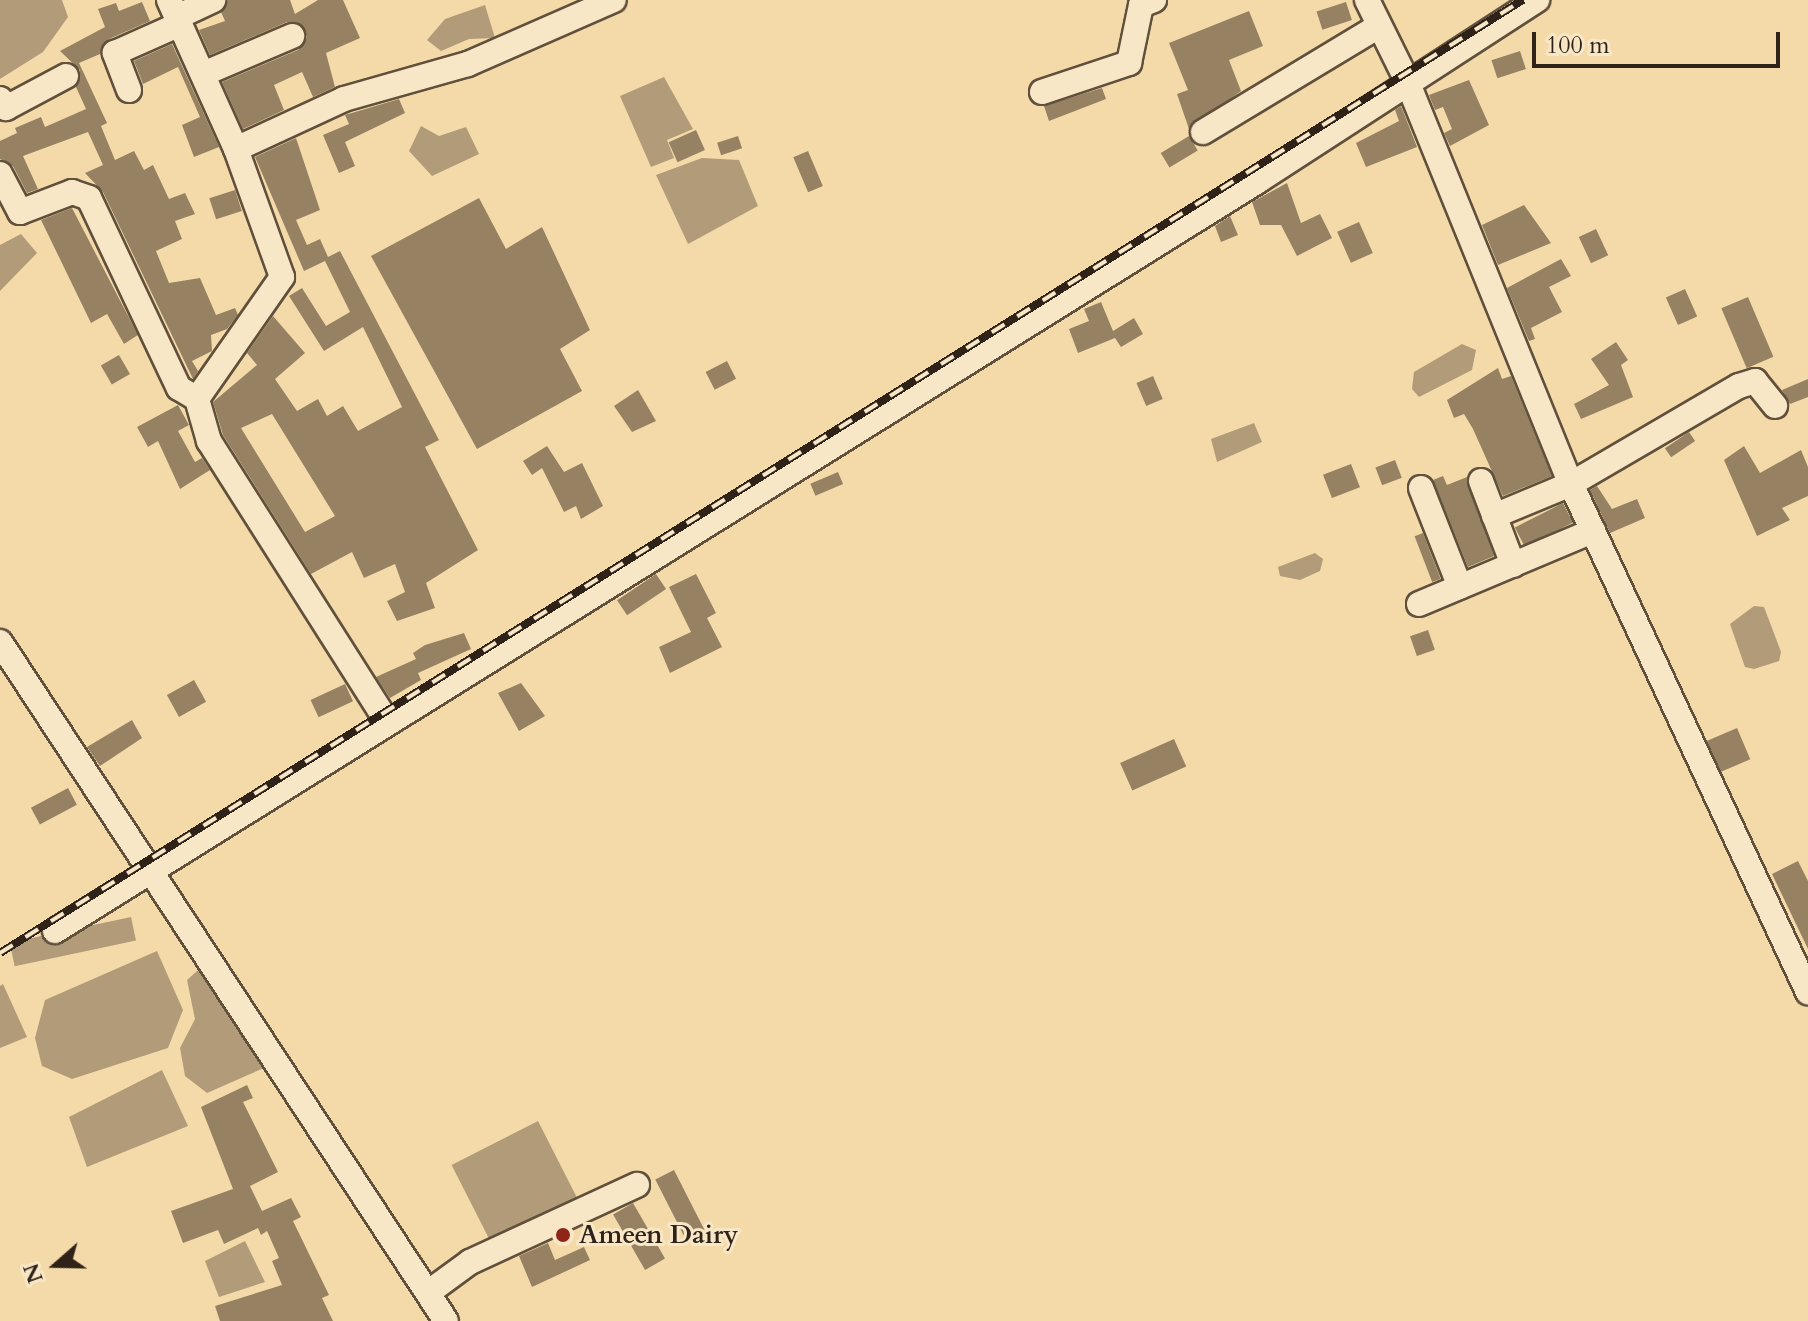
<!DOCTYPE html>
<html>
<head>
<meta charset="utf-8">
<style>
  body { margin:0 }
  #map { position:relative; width:1808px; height:1321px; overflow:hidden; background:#f5daa9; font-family:Cardo,serif }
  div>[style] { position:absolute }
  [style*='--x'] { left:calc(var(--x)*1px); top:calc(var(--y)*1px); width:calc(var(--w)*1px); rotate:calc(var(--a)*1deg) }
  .water>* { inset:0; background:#b29b78; transform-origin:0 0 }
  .building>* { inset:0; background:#968263; transform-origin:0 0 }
  .roads { filter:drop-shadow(2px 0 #60503c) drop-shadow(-2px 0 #60503c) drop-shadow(0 2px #60503c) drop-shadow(0 -2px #60503c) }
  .minor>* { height:24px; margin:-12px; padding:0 12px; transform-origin:12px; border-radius:12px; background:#f8e7c7 }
  .rail>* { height:8px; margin-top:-4px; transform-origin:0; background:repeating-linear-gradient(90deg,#f8e7c7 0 15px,#2f2218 0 30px); box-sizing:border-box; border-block:2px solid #2f2218 }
  .dots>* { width:22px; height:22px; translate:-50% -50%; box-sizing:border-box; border:4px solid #f8e7c7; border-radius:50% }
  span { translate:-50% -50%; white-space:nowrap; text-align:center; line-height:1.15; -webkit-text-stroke:6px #f8e7c7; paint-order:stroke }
  .poi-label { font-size:26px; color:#2f2218; font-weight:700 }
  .left { translate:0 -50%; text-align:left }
  .north { position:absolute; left:16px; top:1225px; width:80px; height:80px; -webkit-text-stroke:6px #f8e7c7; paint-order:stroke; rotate:250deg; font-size:22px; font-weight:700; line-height:32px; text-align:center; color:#2f2218 }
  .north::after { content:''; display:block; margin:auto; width:28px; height:36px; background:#2f2218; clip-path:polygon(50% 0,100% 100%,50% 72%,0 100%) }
  .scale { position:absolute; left:1532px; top:32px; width:248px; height:36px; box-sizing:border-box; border:4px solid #2f2218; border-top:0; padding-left:10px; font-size:24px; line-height:28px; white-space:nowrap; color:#2f2218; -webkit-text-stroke:6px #f8e7c7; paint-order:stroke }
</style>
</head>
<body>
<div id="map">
  <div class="water">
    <i style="clip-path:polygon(0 0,62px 0,68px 17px,43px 52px,0 79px)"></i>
    <i style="clip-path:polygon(485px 5px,495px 38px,469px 39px,441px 51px,427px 40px,445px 19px)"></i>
    <i style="clip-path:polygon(664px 77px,693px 129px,667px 140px,674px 158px,651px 167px,620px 96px)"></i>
    <i style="clip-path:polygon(421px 126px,439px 136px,466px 127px,479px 154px,432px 176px,409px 151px)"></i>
    <i style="clip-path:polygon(702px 158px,739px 160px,758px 206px,688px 244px,656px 175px)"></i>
    <i style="clip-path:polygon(21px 234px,37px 253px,0 291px,0 245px)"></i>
    <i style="clip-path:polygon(1462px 344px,1476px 350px,1472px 370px,1419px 397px,1412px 389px,1414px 372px)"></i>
    <i style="clip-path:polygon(1254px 423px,1262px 442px,1217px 462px,1211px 439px)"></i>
    <i style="clip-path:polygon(1315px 553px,1323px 559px,1320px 571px,1300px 580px,1280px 576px,1278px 567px)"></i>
    <i style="clip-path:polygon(1754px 606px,1764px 607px,1781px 652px,1779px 661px,1754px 669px,1745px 667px,1730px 624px)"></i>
    <i style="left:131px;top:917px;width:24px;height:124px;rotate:78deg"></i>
    <i style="clip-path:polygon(157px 951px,183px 1010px,168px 1048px,72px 1079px,42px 1066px,35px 1038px,45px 1000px)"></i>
    <i style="clip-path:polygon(206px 963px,273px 1064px,207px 1093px,185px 1076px,180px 1048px,195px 1019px,187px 980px)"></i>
    <i style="clip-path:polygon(3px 984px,27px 1037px,0 1048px,0 986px)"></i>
    <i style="clip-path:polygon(162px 1070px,188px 1126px,87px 1167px,69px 1117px)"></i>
    <i style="left:538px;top:1121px;width:86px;height:97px;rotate:63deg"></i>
    <i style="clip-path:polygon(245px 1241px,265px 1282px,219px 1297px,205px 1261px)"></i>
  </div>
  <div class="building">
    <i style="clip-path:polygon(228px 0,290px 0,295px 14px,318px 0,343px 0,360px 38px,326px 53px,335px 87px,313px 97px,302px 72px,274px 85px,284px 110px,243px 129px,222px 82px,298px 50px,307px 37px,302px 25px,287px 22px,210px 55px,199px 30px,225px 21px,221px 12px)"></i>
    <i style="clip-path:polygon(142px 2px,150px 21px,109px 39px,100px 54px,79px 63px,107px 123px,101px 126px,115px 160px,134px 151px,144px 170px,153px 165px,169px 199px,185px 193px,195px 214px,175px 221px,182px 239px,156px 251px,169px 283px,200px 278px,216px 315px,235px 308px,238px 315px,227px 329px,211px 335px,212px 351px,192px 361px,198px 371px,193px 379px,103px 192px,85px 173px,103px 165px,88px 132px,23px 156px,38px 189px,27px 193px,13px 166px,0 159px,0 141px,17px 133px,15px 128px,41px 117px,45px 127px,86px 109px,76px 87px,80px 70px,60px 51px,105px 27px,98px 9px,116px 3px,119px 11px)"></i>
    <i style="left:1346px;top:2px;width:19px;height:31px;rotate:72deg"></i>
    <i style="clip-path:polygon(1249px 11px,1263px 46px,1229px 60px,1241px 91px,1189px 129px,1177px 94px,1188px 90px,1169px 43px)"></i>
    <i style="clip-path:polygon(172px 44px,219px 147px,194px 157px,182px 125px,200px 117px,178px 67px,143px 84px,134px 61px)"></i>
    <i style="left:1520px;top:51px;width:19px;height:30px;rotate:72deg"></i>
    <i style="clip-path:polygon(1469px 80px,1489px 125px,1450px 146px,1444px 133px,1452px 129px,1443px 107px,1435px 110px,1429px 95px)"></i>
    <i style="clip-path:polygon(1102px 88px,1106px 99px,1049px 121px,1044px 106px)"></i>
    <i style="clip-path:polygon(399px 99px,405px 113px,345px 142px,355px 166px,339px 173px,323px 135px,349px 124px,345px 115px)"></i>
    <i style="clip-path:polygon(1401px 106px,1417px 147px,1366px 167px,1356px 143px,1399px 121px,1395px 110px)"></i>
    <i style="left:696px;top:130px;width:22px;height:30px;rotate:66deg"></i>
    <i style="left:738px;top:136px;width:13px;height:22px;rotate:72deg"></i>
    <i style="left:1189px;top:136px;width:17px;height:33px;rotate:59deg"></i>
    <i style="clip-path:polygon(evenodd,296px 138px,320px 210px,296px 220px,307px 245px,320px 239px,328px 257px,340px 251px,439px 440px,425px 447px,478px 550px,426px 583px,435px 608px,397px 621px,387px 601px,405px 592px,395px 564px,364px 578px,352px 552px,311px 574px,223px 435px,213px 402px,257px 365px,247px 353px,273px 316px,305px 353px,275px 379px,297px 411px,318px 399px,327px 416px,343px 406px,358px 431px,402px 407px,363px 327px,324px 351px,289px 296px,302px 288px,326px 326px,350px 312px,325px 261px,304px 271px,255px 157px,296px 138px,272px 414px,335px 516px,305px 532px,241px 428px,272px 414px)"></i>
    <i style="left:808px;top:151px;width:38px;height:16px;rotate:67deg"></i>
    <i style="clip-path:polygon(1287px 183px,1301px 223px,1320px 214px,1332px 238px,1297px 256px,1281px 225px,1260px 225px,1252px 202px)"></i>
    <i style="left:235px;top:190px;width:22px;height:27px;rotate:72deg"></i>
    <i style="clip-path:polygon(479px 198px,506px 249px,542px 227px,590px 330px,560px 349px,582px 391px,477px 449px,371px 256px)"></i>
    <i style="clip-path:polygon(1524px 205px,1551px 243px,1498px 265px,1482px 225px)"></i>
    <i style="clip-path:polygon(72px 208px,138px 335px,124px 344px,107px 314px,91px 323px,41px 220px)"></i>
    <i style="clip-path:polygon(1230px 216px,1238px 235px,1221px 242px,1215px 226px)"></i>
    <i style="left:1359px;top:222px;width:34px;height:24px;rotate:66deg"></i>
    <i style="left:1596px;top:229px;width:29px;height:19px;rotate:65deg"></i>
    <i style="clip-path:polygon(1561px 259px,1571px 276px,1549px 287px,1562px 312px,1531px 328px,1535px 339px,1529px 341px,1507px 288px)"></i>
    <i style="left:1685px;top:289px;width:30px;height:21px;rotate:66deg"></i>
    <i style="left:1748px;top:297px;width:65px;height:29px;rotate:67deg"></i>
    <i style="clip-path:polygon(1101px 302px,1113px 331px,1134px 318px,1143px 334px,1121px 347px,1115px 338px,1078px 353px,1069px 329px,1089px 321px,1084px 309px)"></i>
    <i style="clip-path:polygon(1616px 342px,1628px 360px,1621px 365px,1633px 397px,1581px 419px,1574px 404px,1609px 385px,1591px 359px)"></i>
    <i style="left:119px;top:355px;width:22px;height:21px;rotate:60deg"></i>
    <i style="left:727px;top:361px;width:20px;height:24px;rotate:63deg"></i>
    <i style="clip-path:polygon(1498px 368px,1502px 379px,1511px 376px,1552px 476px,1503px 496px,1473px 429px,1464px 414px,1454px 418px,1447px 400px)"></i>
    <i style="left:1153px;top:376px;width:25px;height:18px;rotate:67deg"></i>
    <i style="clip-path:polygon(1808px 379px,1808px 397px,1790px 404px,1782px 390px)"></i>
    <i style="clip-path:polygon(638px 390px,656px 421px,632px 432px,614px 406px)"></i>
    <i style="clip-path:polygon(178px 405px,189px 425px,178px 431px,195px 462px,202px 458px,210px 470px,180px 489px,158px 441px,148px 447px,137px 427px)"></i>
    <i style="left:1689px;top:432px;width:11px;height:29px;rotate:56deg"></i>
    <i style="clip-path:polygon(547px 446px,564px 472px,582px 463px,603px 506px,581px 519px,576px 506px,564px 512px,542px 468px,532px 475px,523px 461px)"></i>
    <i style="clip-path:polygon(1744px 446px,1760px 473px,1801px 450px,1808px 467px,1808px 496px,1782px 508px,1790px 520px,1757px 536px,1724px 460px)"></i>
    <i style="left:1395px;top:460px;width:19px;height:21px;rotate:69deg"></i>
    <i style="left:1351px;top:464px;width:25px;height:30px;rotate:69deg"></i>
    <i style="left:838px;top:472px;width:13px;height:30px;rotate:67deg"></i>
    <i style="clip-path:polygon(1443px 476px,1447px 485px,1467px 477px,1494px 556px,1468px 567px,1433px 480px)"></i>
    <i style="clip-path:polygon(1597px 486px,1612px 509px,1637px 499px,1645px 518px,1610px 533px,1590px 490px)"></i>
    <i style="left:1563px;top:503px;width:22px;height:54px;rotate:63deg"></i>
    <i style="left:1423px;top:533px;width:49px;height:9px;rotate:69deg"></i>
    <i style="left:656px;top:574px;width:18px;height:47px;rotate:56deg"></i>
    <i style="clip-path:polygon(696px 574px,716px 613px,707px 618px,722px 647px,670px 673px,659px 647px,691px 632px,669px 587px)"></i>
    <i style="left:1428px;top:630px;width:21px;height:19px;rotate:71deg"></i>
    <i style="clip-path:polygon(464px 633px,471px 649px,418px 673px,421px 680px,390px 698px,376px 677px,416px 659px,413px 653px,425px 645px)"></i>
    <i style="left:194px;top:680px;width:25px;height:31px;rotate:61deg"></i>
    <i style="clip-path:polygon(521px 683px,545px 716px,519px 731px,498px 693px)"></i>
    <i style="left:345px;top:684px;width:19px;height:38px;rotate:65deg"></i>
    <i style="clip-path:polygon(132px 720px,142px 738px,100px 766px,87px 747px)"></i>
    <i style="left:1737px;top:728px;width:34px;height:33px;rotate:67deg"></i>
    <i style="left:1174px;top:739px;width:30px;height:59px;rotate:66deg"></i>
    <i style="left:68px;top:788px;width:19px;height:42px;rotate:62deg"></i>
    <i style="clip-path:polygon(1798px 861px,1808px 881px,1808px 949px,1772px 874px)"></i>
    <i style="clip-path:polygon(247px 1085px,253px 1098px,243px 1102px,278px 1172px,250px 1186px,262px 1211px,291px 1198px,301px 1217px,293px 1221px,329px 1295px,322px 1298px,333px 1321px,220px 1321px,215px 1306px,282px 1285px,272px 1261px,279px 1258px,267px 1231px,261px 1235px,258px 1228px,224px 1244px,218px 1230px,183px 1243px,171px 1211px,233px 1189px,201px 1107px)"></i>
    <i style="left:674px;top:1170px;width:72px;height:21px;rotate:63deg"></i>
    <i style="left:633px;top:1203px;width:64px;height:23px;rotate:60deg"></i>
    <i style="clip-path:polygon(548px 1243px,555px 1260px,584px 1247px,590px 1260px,532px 1287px,519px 1256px)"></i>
  </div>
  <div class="roads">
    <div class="minor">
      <i style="--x:169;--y:0;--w:163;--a:65.8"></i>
      <i style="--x:236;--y:149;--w:136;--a:70.2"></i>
      <i style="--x:282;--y:277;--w:149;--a:124.9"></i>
      <i style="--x:197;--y:399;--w:44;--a:74.1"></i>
      <i style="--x:209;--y:441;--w:333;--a:57.6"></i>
      <i style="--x:1367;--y:0;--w:90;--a:63.7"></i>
      <i style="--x:1407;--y:81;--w:435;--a:67.9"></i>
      <i style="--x:1571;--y:484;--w:561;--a:64.99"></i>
      <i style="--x:177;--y:17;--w:40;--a:-25"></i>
      <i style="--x:203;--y:74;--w:97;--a:-23.1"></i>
      <i style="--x:129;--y:90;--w:40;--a:-111"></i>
      <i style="--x:115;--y:53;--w:71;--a:-24"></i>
      <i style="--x:1042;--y:92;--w:92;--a:-18.4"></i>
      <i style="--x:1129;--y:63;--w:59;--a:-78.3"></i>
      <i style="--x:1141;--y:5;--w:14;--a:-21"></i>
      <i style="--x:0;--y:99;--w:11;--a:56"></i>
      <i style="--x:6;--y:108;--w:68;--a:-28.1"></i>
      <i style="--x:1203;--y:132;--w:205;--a:-31.1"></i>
      <i style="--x:236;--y:149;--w:119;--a:-24.8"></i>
      <i style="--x:344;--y:99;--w:129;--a:-15.8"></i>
      <i style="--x:468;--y:64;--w:159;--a:-23.7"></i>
      <i style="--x:0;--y:174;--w:43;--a:62.2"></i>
      <i style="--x:20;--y:212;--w:56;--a:-21"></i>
      <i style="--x:72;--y:192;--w:18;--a:19"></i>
      <i style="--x:89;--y:198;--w:210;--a:64.7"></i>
      <i style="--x:179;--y:388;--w:21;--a:31"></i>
      <i style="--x:1481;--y:481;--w:90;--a:69.1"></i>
      <i style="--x:1421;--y:488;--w:106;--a:68.5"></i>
      <i style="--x:1494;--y:516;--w:83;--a:-22.6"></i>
      <i style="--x:1571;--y:484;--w:194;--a:-30.3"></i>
      <i style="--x:1739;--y:386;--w:17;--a:-17"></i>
      <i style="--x:1755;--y:381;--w:32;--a:51"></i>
      <i style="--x:1419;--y:604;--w:189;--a:-22.8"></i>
      <i style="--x:0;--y:642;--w:812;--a:56.7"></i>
      <i style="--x:55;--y:931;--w:1418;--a:-31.94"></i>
      <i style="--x:1258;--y:181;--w:333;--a:-33"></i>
      <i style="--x:429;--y:1292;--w:51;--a:-36.2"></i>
      <i style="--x:470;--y:1262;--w:184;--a:-24.8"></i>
    </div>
  </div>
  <div class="rail">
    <i style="--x:0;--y:953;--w:1797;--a:-32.04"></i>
  </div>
  <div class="dots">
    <i style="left:563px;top:1235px;background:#8f2418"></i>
  </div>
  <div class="poi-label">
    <span class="left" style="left:579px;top:1235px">Ameen Dairy</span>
  </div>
  <div class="north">N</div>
  <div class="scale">100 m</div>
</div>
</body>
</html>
